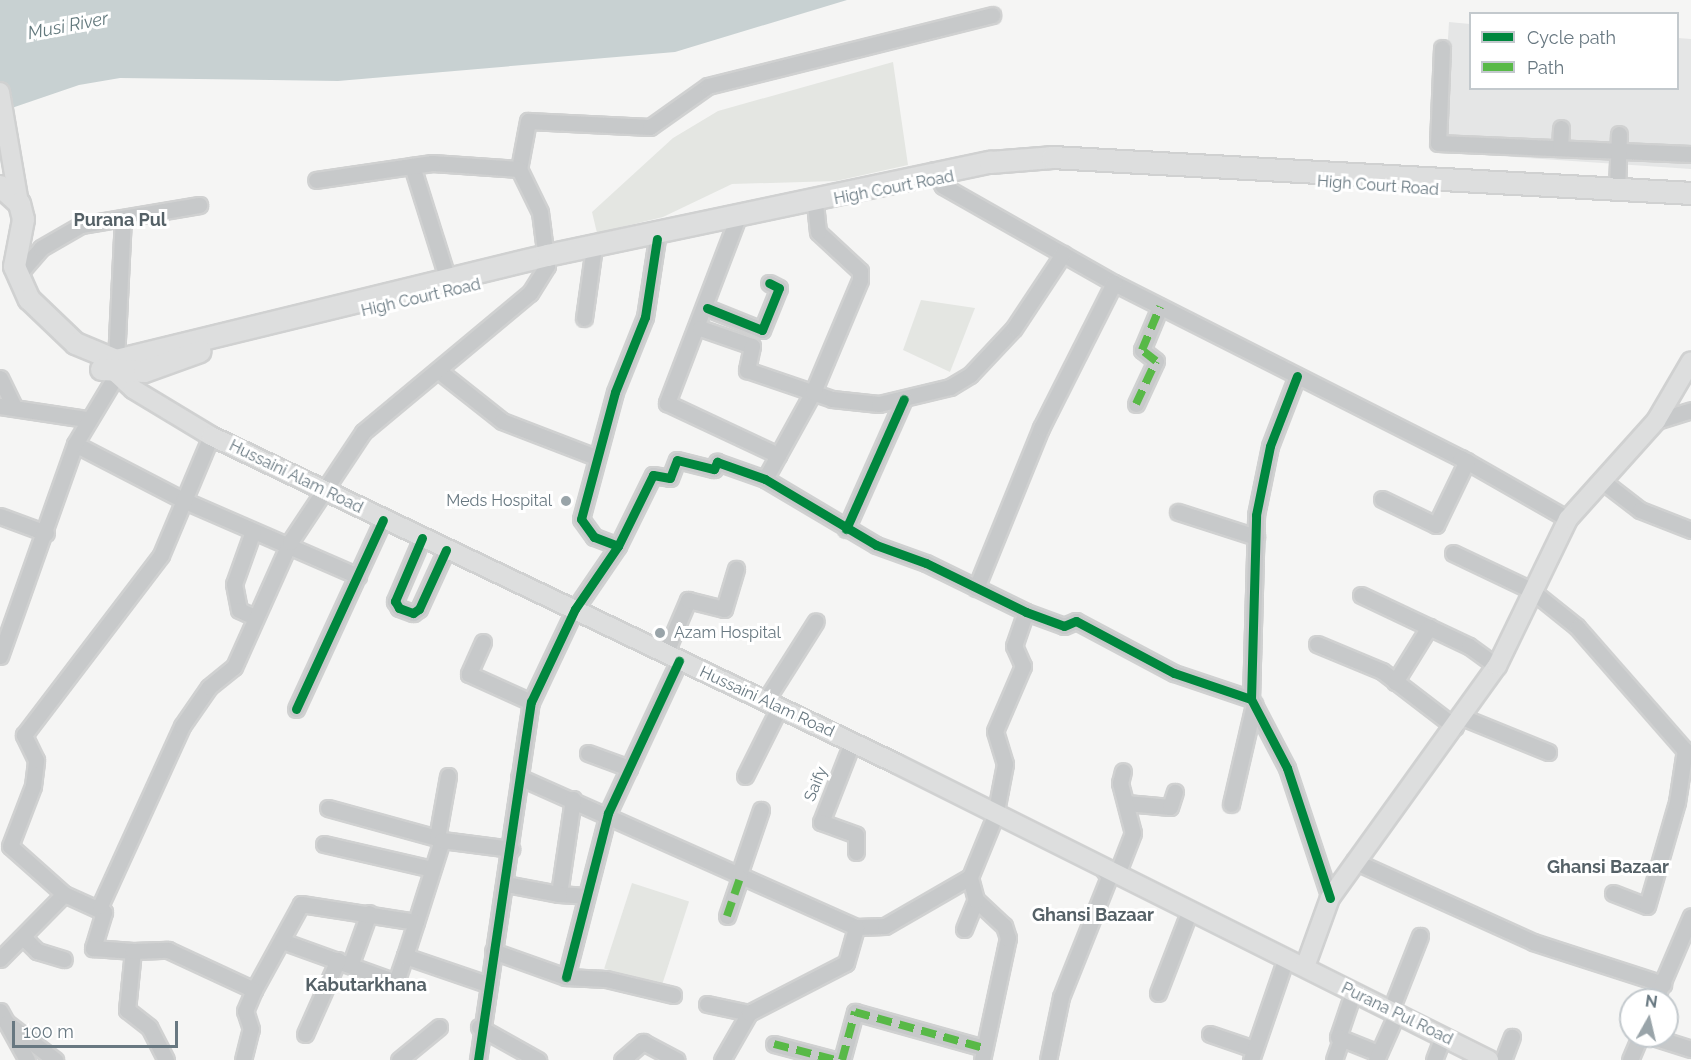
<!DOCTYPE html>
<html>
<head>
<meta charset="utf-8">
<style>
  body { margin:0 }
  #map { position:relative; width:1691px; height:1060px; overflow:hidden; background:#f5f5f4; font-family:Raleway,sans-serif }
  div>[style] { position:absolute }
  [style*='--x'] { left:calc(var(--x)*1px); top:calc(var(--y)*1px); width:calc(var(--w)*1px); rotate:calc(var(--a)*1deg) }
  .built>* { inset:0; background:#e5e6e6 }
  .green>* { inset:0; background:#e4e6e2; transform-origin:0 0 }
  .water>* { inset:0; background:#c8d1d2 }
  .roads { filter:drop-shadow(2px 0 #d0d1d1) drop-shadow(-2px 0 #d0d1d1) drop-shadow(0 2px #d0d1d1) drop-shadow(0 -2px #d0d1d1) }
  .minor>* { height:15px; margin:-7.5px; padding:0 7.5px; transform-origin:7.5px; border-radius:7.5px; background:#c7c9ca }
  .major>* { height:18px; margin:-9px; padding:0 9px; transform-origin:9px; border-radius:9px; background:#dddede }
  .highway>* { height:21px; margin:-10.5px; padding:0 10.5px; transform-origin:10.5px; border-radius:10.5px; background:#dddede }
  .quiet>* { height:8px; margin-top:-4px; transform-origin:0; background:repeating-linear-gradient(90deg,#58b947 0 15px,transparent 0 23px) }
  .cycleway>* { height:9px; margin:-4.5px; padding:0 4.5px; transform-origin:4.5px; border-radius:4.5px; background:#00873e }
  .dots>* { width:16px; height:16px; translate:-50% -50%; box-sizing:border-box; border:3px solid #fff; border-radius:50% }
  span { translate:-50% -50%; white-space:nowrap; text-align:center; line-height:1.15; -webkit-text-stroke:6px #fff; paint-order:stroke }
  .street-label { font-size:16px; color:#687881 }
  .poi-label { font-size:16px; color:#687881 }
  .right { translate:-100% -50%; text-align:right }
  .left { translate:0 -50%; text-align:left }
  .water-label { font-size:18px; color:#63797d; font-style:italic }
  .neighbourhood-label { font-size:18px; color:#556167; font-weight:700 }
  .legend { position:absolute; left:1469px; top:12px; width:210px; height:78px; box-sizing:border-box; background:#fff; border:2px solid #c3c9cd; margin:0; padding:8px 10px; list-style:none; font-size:18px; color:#687881 }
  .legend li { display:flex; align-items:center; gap:12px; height:30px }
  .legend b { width:30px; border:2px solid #c3c9cd }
  .north { position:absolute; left:1619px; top:988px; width:60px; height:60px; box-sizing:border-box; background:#fff; border:2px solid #c3c9cd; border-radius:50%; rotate:8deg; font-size:16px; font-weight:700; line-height:24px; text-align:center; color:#687881 }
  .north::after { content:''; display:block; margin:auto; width:21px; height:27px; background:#99a4a9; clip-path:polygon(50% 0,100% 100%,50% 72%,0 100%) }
  .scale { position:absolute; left:12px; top:1021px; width:166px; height:27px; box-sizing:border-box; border:3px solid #687881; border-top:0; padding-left:8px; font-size:18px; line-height:21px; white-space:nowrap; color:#687881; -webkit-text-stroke:4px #fff; paint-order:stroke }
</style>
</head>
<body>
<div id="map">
  <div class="built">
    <i style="clip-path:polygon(1449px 22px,1470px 24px,1470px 88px,1678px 88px,1678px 38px,1691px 39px,1691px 169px,1441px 152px)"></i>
  </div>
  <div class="green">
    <i style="clip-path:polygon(893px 62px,908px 165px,836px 181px,732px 184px,663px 217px,597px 233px,592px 212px,673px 138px,718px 111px)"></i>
    <i style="clip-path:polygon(921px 300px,975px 308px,950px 372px,903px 350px)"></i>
    <i style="left:632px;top:883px;width:60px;height:90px;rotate:18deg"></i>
  </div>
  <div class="water">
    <i style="clip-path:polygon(0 0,847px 0,675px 52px,338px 81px,120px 78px,79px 85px,0 112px)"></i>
  </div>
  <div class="roads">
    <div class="minor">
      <i style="--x:1442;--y:48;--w:95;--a:92.4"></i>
      <i style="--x:1438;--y:143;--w:253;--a:2.5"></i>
      <i style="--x:1560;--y:148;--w:20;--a:-87"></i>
      <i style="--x:412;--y:166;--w:123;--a:72.5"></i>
      <i style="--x:519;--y:169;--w:49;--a:-79.4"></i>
      <i style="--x:528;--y:121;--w:122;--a:2.8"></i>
      <i style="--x:650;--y:127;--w:71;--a:-35.3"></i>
      <i style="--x:708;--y:86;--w:293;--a:-14"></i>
      <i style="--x:934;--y:170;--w:18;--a:61"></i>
      <i style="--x:943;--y:186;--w:197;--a:29.6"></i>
      <i style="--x:1114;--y:283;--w:389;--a:26.8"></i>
      <i style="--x:1461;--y:458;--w:123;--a:29.7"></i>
      <i style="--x:1617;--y:190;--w:56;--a:-88"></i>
      <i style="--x:736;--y:222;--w:194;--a:110.9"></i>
      <i style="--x:667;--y:403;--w:123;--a:25.1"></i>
      <i style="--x:16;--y:277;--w:38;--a:-49"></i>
      <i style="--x:41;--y:248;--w:46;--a:-29.9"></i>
      <i style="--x:81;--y:225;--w:120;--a:-9.6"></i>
      <i style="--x:707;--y:308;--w:59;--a:21.8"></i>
      <i style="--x:762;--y:330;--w:45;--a:-68"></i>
      <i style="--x:779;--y:288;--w:11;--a:-153"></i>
      <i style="--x:584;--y:318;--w:65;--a:-82"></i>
      <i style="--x:700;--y:328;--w:55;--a:19.1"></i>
      <i style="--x:752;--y:346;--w:25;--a:102"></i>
      <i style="--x:747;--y:370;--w:90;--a:18.8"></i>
      <i style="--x:832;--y:399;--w:47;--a:6.1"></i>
      <i style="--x:879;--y:404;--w:73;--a:-13.5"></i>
      <i style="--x:950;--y:387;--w:23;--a:-31"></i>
      <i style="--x:970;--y:375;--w:64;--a:-46.9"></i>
      <i style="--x:1014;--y:328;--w:89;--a:-56.5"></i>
      <i style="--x:116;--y:360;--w:142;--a:-87.2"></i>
      <i style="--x:439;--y:371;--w:80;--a:38.4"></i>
      <i style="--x:502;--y:421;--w:101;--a:21"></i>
      <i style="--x:0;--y:378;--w:32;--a:64"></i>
      <i style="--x:1136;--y:404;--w:47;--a:-65.1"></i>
      <i style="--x:1156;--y:361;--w:18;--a:-142"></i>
      <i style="--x:1142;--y:350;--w:47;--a:-67.3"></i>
      <i style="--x:0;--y:406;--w:87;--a:8.6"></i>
      <i style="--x:1656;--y:421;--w:37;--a:-17"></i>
      <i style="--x:75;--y:444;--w:122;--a:27.4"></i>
      <i style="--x:183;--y:500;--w:191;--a:23.5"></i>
      <i style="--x:765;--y:479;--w:99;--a:-61.1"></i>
      <i style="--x:813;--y:392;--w:121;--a:-67.2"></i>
      <i style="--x:860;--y:280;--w:9;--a:-90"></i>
      <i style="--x:860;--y:271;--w:57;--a:-137.1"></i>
      <i style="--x:818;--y:232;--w:28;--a:-96"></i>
      <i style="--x:1601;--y:480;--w:49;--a:37.6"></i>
      <i style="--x:1640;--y:510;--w:55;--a:21.4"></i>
      <i style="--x:1382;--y:499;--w:60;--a:25.7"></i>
      <i style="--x:1436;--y:525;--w:71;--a:-64.2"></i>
      <i style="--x:1178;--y:512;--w:82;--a:17.8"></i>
      <i style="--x:0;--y:516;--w:49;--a:20.3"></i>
      <i style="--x:846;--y:529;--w:142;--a:-66"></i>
      <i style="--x:253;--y:531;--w:56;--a:109.7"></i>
      <i style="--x:234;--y:584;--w:26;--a:79"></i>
      <i style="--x:239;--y:610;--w:17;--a:24"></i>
      <i style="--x:422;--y:538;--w:69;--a:113.2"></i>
      <i style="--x:395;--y:601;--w:8;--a:60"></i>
      <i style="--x:399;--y:608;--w:15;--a:20"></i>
      <i style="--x:413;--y:613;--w:7;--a:-34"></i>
      <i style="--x:419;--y:609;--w:65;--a:-65.4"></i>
      <i style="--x:618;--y:546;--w:26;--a:-159"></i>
      <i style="--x:594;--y:537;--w:22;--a:-126"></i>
      <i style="--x:581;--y:519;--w:131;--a:-75"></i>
      <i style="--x:615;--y:392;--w:81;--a:-68.2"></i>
      <i style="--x:645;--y:317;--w:79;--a:-81.3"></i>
      <i style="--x:1453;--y:553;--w:86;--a:25.4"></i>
      <i style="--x:1531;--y:590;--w:59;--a:38.8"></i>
      <i style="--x:1577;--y:627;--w:173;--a:48.8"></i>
      <i style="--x:976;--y:588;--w:173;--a:-67.9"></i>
      <i style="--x:1041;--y:428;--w:162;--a:-63.3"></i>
      <i style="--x:1361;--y:595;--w:119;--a:25.3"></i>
      <i style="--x:1469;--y:646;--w:34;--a:36"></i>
      <i style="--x:483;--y:642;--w:35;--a:114"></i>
      <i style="--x:469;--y:674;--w:68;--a:24.3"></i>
      <i style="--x:1317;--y:644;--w:70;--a:22.6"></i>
      <i style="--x:1382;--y:671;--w:92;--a:37.5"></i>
      <i style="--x:665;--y:654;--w:59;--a:-66.9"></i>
      <i style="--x:688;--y:600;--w:37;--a:14"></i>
      <i style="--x:724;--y:609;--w:42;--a:-73.3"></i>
      <i style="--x:0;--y:656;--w:225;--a:-70.5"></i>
      <i style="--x:75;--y:444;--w:82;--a:-59"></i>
      <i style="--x:1395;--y:682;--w:65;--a:-58.3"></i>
      <i style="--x:1251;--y:699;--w:184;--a:-88.4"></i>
      <i style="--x:1256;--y:515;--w:70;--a:-78.5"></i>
      <i style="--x:1270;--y:446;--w:75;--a:-68.9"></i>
      <i style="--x:766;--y:700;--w:93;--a:-57.7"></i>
      <i style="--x:296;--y:709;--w:208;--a:-65.3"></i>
      <i style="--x:1462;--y:717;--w:93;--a:22.1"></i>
      <i style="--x:852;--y:743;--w:85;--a:111.4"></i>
      <i style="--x:821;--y:822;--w:37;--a:20"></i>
      <i style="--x:856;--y:835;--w:17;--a:90"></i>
      <i style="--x:588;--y:753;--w:44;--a:20.1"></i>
      <i style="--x:745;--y:776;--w:76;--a:-63.4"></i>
      <i style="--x:519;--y:777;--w:369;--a:24"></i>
      <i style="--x:856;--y:927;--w:29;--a:-2"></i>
      <i style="--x:885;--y:926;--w:98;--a:-30"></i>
      <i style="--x:573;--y:799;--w:96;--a:98.4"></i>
      <i style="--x:559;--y:894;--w:27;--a:4"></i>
      <i style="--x:1126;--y:803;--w:44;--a:5.2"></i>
      <i style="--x:1170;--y:807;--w:16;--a:-72"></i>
      <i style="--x:1231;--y:804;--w:103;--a:-77"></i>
      <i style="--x:328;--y:808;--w:113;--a:15.4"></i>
      <i style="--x:437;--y:838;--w:63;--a:-79.9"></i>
      <i style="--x:324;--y:844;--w:111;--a:13"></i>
      <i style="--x:1354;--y:861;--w:196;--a:24.3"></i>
      <i style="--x:1533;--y:942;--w:137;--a:17.9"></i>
      <i style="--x:1117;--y:874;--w:44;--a:-68.7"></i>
      <i style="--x:1133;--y:833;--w:52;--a:-104.6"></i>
      <i style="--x:1120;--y:783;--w:12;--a:-76"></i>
      <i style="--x:738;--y:877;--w:71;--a:-71.1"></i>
      <i style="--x:506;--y:884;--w:54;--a:10.7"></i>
      <i style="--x:1613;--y:893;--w:36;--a:21"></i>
      <i style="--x:1647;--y:906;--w:108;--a:-73.9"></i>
      <i style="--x:1677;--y:802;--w:53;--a:-81.3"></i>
      <i style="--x:64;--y:894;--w:44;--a:24.2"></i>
      <i style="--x:104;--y:912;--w:38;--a:107"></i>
      <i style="--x:93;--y:948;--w:40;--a:4.3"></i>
      <i style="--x:100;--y:906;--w:198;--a:-65.5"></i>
      <i style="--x:182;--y:726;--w:47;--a:-55.3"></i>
      <i style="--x:209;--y:687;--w:32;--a:-39"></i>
      <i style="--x:234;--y:667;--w:137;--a:-65.9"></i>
      <i style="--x:290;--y:542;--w:132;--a:-56.4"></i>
      <i style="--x:363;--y:432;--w:217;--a:-39.8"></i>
      <i style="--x:530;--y:293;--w:32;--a:-58"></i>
      <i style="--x:547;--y:266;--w:54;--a:-97.4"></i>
      <i style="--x:540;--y:212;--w:48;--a:-116"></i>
      <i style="--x:519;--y:169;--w:87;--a:-176.1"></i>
      <i style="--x:432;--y:163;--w:117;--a:171.7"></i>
      <i style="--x:727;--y:916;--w:40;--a:-71.1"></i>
      <i style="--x:416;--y:922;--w:86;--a:-72.4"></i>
      <i style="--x:442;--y:840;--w:70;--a:7.4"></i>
      <i style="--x:964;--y:929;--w:31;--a:-68"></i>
      <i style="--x:23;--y:937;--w:20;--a:45"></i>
      <i style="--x:37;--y:951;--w:28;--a:17"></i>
      <i style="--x:282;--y:941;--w:121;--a:19.8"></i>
      <i style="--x:396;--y:982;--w:28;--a:-71"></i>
      <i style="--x:493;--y:951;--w:77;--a:19.6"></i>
      <i style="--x:566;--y:977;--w:40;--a:2.9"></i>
      <i style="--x:606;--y:979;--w:69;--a:13.4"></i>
      <i style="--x:0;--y:959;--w:91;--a:-45.4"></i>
      <i style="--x:64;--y:894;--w:72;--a:-138.4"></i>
      <i style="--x:10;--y:846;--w:64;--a:-69"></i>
      <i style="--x:33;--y:786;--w:26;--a:-83"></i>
      <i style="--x:36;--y:760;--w:28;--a:-116"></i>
      <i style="--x:24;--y:735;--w:226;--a:-52.7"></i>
      <i style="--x:161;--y:555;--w:129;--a:-67.2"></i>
      <i style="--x:351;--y:963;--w:53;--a:-70.2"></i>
      <i style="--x:566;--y:977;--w:169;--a:-75.6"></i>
      <i style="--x:608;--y:813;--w:168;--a:-65"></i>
      <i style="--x:1158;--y:993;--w:89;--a:-68.9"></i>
      <i style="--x:1353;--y:993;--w:46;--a:108.8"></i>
      <i style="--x:1338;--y:1037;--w:43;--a:21.8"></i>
      <i style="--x:1655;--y:1000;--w:91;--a:-66.8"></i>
      <i style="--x:707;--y:1004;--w:43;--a:12.1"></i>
      <i style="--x:0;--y:1011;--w:56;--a:61.1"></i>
      <i style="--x:1390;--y:1012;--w:82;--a:-68.5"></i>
      <i style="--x:7;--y:1023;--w:61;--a:37.6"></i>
      <i style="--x:479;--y:1027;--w:68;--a:29.2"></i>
      <i style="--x:305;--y:1034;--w:81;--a:-66"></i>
      <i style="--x:1210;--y:1034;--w:46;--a:18.8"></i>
      <i style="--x:1650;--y:1036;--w:43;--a:17.6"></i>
      <i style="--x:774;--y:1044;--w:63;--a:14.7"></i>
      <i style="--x:166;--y:1060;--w:37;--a:-117"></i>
      <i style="--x:149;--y:1027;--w:28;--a:-142"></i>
      <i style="--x:127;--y:1010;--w:59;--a:-84.2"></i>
      <i style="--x:133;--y:951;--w:35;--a:-2"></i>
      <i style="--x:168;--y:950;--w:95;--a:24.9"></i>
      <i style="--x:254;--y:990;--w:98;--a:-61.3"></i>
      <i style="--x:301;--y:904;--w:116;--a:8.9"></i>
      <i style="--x:416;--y:922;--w:36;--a:108"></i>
      <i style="--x:405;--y:956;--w:87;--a:18.9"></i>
      <i style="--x:243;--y:1060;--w:32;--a:-76"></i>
      <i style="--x:251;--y:1029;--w:19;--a:-108"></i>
      <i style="--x:245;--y:1011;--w:23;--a:-67"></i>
      <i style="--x:399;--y:1060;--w:52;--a:-39.5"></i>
      <i style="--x:478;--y:1060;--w:362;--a:-81.6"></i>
      <i style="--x:531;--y:702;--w:103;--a:-64.7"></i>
      <i style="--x:575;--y:609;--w:76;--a:-55.7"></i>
      <i style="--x:618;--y:546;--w:79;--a:-63.8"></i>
      <i style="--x:653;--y:475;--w:17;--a:10"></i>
      <i style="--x:670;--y:478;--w:19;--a:-69"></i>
      <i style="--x:677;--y:460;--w:38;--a:14"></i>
      <i style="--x:714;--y:469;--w:8;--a:-67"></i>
      <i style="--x:717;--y:462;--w:51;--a:19.5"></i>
      <i style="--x:765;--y:479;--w:129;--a:30.7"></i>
      <i style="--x:876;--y:545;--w:53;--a:19.8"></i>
      <i style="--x:926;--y:563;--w:111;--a:26.1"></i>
      <i style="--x:1026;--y:612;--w:40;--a:20.2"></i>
      <i style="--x:1064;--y:626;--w:13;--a:-23"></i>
      <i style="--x:1076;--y:621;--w:111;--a:28"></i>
      <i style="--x:1174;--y:673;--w:81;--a:18.7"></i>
      <i style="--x:1251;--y:699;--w:78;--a:62.4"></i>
      <i style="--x:1287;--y:768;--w:137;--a:71.7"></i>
      <i style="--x:622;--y:1060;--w:28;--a:-41"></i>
      <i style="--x:643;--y:1042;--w:38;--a:28"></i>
      <i style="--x:722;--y:1060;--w:54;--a:-60.1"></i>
      <i style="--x:749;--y:1013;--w:109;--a:-27.3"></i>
      <i style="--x:846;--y:963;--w:37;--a:-74"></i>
      <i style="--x:842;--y:1060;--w:50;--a:-74.8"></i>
      <i style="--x:855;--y:1012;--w:134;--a:15.6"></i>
      <i style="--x:982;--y:1060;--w:125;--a:-78"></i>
      <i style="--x:1008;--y:938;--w:13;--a:-108"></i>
      <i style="--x:1004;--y:926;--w:38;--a:-137"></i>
      <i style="--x:976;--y:900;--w:24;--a:-105"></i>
      <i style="--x:970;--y:877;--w:66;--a:-67.7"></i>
      <i style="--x:995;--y:816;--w:53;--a:-79.1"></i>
      <i style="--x:1005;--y:764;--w:34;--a:-107"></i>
      <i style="--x:995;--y:731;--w:71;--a:-66.7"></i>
      <i style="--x:1023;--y:666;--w:22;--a:-114"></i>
      <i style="--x:1014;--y:646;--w:36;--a:-71"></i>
      <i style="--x:1048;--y:1060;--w:64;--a:-78.3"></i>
      <i style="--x:1061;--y:997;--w:129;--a:-68.2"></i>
      <i style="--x:1109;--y:877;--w:14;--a:-126"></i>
      <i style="--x:1251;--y:1060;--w:108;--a:-71.1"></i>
      <i style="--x:1334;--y:1060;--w:21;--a:-71"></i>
      <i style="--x:1376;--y:1060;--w:49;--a:-66"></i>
      <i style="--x:1434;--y:1060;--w:26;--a:-69"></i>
      <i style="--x:1503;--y:1060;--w:25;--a:-69"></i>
      <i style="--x:1630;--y:1060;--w:26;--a:-67"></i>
    </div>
    <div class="major">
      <i style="--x:0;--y:92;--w:113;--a:80.3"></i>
      <i style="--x:116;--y:360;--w:14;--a:86"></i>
      <i style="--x:117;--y:374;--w:22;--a:43"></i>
      <i style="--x:133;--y:389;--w:91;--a:31.1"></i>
      <i style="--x:211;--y:436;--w:760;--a:25.55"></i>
      <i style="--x:897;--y:764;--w:662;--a:26.57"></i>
      <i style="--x:1305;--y:967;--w:73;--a:-70.1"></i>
      <i style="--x:1330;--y:898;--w:286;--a:-54.3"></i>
      <i style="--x:1497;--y:666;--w:163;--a:-64.2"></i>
      <i style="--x:1568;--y:519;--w:132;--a:-48.1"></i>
      <i style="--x:1656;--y:421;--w:69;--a:-59.7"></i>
    </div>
    <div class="highway">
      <i style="--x:0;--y:186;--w:25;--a:42"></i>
      <i style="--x:19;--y:203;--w:16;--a:76"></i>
      <i style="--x:23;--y:219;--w:48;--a:100.8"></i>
      <i style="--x:14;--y:266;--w:36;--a:66"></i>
      <i style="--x:29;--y:299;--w:64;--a:43.7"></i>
      <i style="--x:75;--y:343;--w:44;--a:22.5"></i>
      <i style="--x:116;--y:360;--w:444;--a:-13.7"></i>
      <i style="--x:547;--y:255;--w:453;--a:-11.9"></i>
      <i style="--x:990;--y:162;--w:62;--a:-4.6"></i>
      <i style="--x:1052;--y:157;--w:640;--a:3.22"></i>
      <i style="--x:101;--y:369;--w:43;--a:2.7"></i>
      <i style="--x:144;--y:371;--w:59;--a:-19.7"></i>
    </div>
  </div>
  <div class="quiet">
    <i style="--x:1136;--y:404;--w:47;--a:-65.1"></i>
    <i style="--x:1156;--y:361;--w:18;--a:-142"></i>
    <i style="--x:1142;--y:350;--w:47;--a:-67.3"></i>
    <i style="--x:727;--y:916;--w:40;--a:-71.1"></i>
    <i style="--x:774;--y:1044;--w:63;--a:14.7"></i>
    <i style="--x:842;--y:1060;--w:50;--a:-74.8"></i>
    <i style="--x:855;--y:1012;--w:134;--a:15.6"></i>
  </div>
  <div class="cycleway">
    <i style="--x:707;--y:308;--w:59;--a:21.8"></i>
    <i style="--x:762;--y:330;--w:45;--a:-68"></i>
    <i style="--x:779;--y:288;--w:11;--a:-153"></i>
    <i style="--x:846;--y:529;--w:142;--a:-66"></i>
    <i style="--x:422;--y:538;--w:69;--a:113.2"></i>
    <i style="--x:395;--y:601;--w:8;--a:60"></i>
    <i style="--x:399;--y:608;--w:15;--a:20"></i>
    <i style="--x:413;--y:613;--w:7;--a:-34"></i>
    <i style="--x:419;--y:609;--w:65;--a:-65.4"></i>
    <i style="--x:618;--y:546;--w:26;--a:-159"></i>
    <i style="--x:594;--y:537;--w:22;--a:-126"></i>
    <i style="--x:581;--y:519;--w:131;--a:-75"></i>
    <i style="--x:615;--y:392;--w:81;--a:-68.2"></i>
    <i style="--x:645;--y:317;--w:79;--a:-81.3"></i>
    <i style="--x:1251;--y:699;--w:184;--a:-88.4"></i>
    <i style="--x:1256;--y:515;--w:70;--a:-78.5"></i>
    <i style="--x:1270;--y:446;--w:75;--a:-68.9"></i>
    <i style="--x:296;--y:709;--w:208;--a:-65.3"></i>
    <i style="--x:566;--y:977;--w:169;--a:-75.6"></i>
    <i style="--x:608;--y:813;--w:168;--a:-65"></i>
    <i style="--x:478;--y:1060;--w:362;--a:-81.6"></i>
    <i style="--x:531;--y:702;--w:103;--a:-64.7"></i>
    <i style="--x:575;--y:609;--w:76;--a:-55.7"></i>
    <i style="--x:618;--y:546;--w:79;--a:-63.8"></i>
    <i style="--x:653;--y:475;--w:17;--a:10"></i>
    <i style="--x:670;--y:478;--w:19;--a:-69"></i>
    <i style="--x:677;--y:460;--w:38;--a:14"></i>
    <i style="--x:714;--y:469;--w:8;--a:-67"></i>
    <i style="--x:717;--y:462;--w:51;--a:19.5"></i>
    <i style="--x:765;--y:479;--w:129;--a:30.7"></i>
    <i style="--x:876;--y:545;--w:53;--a:19.8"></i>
    <i style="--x:926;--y:563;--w:111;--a:26.1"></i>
    <i style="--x:1026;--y:612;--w:40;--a:20.2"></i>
    <i style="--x:1064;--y:626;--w:13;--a:-23"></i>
    <i style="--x:1076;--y:621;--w:111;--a:28"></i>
    <i style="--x:1174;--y:673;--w:81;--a:18.7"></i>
    <i style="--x:1251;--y:699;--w:78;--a:62.4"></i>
    <i style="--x:1287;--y:768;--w:137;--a:71.7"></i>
  </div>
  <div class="dots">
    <i style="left:566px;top:501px;background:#99a4a9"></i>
    <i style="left:660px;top:633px;background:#99a4a9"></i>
  </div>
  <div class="street-label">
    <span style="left:1378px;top:186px;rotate:4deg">High Court Road</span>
    <span style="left:894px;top:188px;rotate:-11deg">High Court Road</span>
    <span style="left:421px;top:298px;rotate:-13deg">High Court Road</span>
    <span style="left:296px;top:477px;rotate:26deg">Hussaini Alam Road</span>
    <span style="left:767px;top:702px;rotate:25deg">Hussaini Alam Road</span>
    <span style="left:816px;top:784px;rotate:-68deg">Saify</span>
    <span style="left:1397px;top:1014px;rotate:26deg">Purana Pul Road</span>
  </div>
  <div class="poi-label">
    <span class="right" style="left:552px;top:501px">Meds Hospital</span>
    <span class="left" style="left:674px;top:633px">Azam Hospital</span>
  </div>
  <div class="water-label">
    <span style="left:68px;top:26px;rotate:-11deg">Musi River</span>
  </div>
  <div class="neighbourhood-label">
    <span style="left:120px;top:220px">Purana Pul</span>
    <span style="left:1608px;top:867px">Ghansi Bazaar</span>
    <span style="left:1093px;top:915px">Ghansi Bazaar</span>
    <span style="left:366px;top:985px">Kabutarkhana</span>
  </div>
  <ul class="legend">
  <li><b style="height:8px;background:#00873e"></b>Cycle path</li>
  <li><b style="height:8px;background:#58b947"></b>Path</li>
  </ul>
  <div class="north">N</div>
  <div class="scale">100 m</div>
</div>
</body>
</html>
